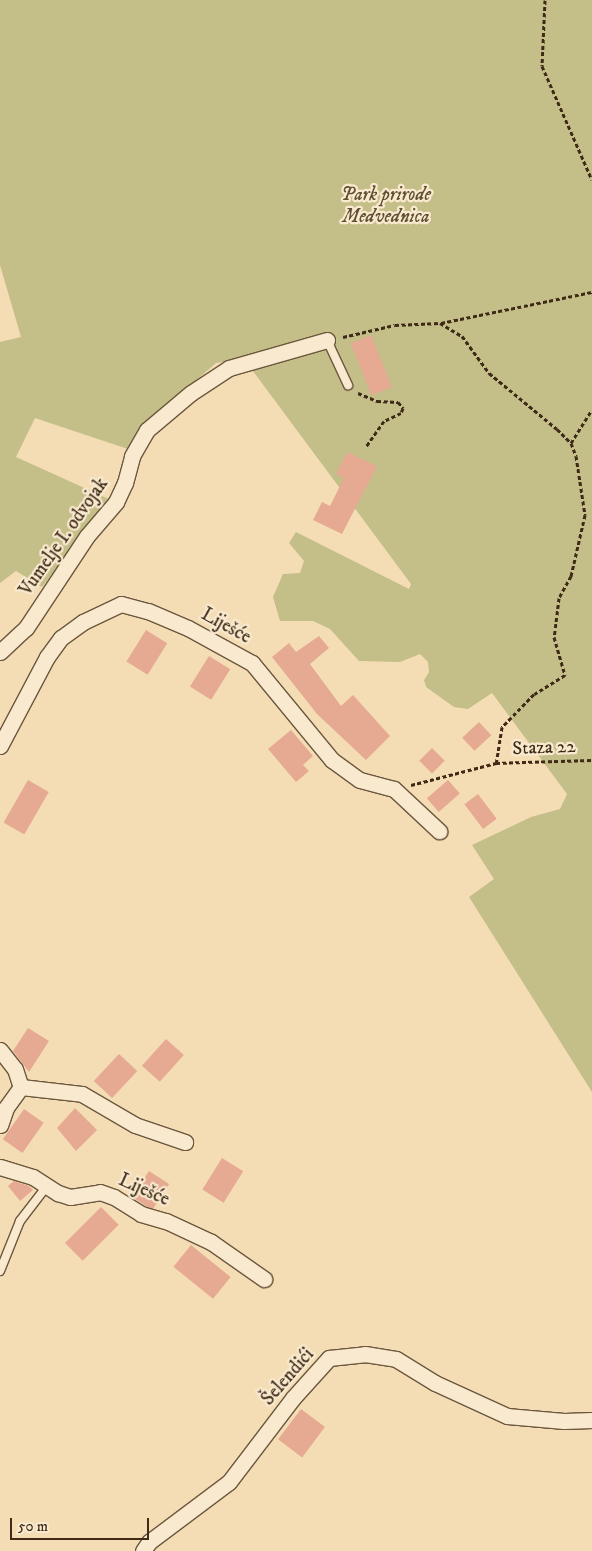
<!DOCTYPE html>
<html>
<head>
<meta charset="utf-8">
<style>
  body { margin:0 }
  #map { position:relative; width:592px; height:1551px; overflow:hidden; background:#f4ddb5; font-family:"IM FELL DW Pica",serif }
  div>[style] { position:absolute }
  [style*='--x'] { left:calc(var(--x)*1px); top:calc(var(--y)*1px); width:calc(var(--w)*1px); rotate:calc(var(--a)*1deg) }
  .green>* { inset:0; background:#c4be88 }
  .building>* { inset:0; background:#e6aa92; transform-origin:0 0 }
  .path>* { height:3px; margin-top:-1.5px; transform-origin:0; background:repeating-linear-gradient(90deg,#3e2a16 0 4px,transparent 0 6.5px) }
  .roads { filter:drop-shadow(1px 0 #6c573e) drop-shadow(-1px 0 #6c573e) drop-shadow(0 1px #6c573e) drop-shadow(0 -1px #6c573e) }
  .lane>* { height:8px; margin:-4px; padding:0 4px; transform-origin:4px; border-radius:4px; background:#f8e9cf }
  .street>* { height:15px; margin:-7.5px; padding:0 7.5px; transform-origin:7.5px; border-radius:7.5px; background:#f8e9cf }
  span { translate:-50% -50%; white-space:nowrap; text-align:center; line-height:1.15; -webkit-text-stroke:4.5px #f8e9cf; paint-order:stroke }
  .park-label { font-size:19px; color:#604f32; font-style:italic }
  .street-label { font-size:19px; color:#3e2a16 }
  .scale { position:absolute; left:10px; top:1518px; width:139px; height:22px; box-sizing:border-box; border:2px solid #3e2a16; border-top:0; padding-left:6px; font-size:15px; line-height:18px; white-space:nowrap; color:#3e2a16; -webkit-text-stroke:4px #f8e9cf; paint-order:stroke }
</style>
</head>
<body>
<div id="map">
  <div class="green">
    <i style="clip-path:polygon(0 0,592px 0,592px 1092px,469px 897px,494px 879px,472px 845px,531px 817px,560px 809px,567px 794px,492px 693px,468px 709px,454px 707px,426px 687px,424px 680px,429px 672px,428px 662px,420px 654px,400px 662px,359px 661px,330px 629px,313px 621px,280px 621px,273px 597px,283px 574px,300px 573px,304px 561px,289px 543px,296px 532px,409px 589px,411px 584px,244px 359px,216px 363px,175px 399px,131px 450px,35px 418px,16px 457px,111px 500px,42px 587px,16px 571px,0 583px,0 342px,21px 337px,0 265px)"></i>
  </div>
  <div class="building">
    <i style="left:371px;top:335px;width:56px;height:22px;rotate:68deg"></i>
    <i style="clip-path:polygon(347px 452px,377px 466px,342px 534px,313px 520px,322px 502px,330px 506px,344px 478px,336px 474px)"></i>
    <i style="left:146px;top:630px;width:25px;height:37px;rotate:32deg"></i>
    <i style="clip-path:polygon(319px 636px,329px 648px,310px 664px,341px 706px,353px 695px,390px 736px,366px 760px,317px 714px,272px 657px,289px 643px,296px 652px)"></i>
    <i style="left:209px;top:656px;width:25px;height:36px;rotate:32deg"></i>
    <i style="left:479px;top:722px;width:18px;height:23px;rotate:47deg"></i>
    <i style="clip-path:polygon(291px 730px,313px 756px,303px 765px,309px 771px,296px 782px,268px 749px)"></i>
    <i style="left:432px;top:748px;width:18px;height:18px;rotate:45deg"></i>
    <i style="left:28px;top:780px;width:24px;height:49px;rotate:30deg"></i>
    <i style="left:448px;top:780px;width:18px;height:28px;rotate:49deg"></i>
    <i style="left:478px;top:794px;width:31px;height:17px;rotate:53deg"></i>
    <i style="clip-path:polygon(28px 1028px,49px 1041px,29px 1072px,13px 1051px)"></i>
    <i style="left:166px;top:1039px;width:24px;height:36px;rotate:42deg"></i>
    <i style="left:119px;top:1054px;width:25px;height:37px;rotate:43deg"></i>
    <i style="clip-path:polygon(75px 1108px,97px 1130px,76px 1151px,57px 1128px)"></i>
    <i style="left:24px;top:1109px;width:24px;height:37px;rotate:35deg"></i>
    <i style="left:222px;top:1158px;width:25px;height:37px;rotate:32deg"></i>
    <i style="left:149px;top:1171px;width:24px;height:31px;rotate:33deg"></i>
    <i style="clip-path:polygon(14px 1181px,29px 1186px,33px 1190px,20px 1201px,8px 1186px)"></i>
    <i style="left:101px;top:1207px;width:25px;height:51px;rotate:45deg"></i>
    <i style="left:191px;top:1245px;width:51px;height:28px;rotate:39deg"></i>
    <i style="left:301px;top:1409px;width:30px;height:38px;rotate:37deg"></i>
  </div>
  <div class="path">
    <i style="--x:545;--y:0;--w:66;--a:92.6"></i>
    <i style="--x:542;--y:66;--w:124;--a:66.3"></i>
    <i style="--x:441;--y:323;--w:154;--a:-11.6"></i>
    <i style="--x:343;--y:337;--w:53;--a:-13"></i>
    <i style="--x:395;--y:325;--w:45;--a:-2.5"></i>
    <i style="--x:440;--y:323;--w:26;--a:31"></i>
    <i style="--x:462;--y:336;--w:46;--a:53.9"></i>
    <i style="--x:489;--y:373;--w:88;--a:39.5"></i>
    <i style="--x:557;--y:429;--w:20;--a:45"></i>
    <i style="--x:571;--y:443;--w:14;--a:69"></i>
    <i style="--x:576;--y:456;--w:60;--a:81.3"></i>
    <i style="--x:585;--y:515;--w:63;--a:102.9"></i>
    <i style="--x:571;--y:576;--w:25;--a:119"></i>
    <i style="--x:559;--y:598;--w:39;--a:97"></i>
    <i style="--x:554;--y:637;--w:40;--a:74"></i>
    <i style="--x:565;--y:675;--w:36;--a:148"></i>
    <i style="--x:534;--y:694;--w:46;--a:134.1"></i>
    <i style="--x:502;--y:727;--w:36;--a:99"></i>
    <i style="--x:358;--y:393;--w:21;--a:23"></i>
    <i style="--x:377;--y:401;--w:21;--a:3"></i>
    <i style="--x:398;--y:402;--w:8;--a:50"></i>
    <i style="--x:403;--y:408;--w:5;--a:112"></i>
    <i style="--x:401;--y:413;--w:19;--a:155"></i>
    <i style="--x:384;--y:421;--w:32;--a:125"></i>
    <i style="--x:571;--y:443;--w:39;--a:-58"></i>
    <i style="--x:411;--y:785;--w:88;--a:-14.5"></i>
    <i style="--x:496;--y:763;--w:96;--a:-1.8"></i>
  </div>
  <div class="roads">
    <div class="lane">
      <i style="--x:327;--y:340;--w:50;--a:65"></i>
      <i style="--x:0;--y:1271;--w:54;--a:-68.2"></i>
      <i style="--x:20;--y:1221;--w:44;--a:-52.4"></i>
    </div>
    <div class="street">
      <i style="--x:0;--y:652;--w:35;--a:-43"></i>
      <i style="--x:26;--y:628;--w:110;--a:-56.5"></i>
      <i style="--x:87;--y:536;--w:45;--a:-49.5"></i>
      <i style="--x:116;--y:502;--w:21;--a:-65"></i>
      <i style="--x:125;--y:483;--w:28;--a:-75"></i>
      <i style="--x:132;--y:456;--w:30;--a:-60"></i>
      <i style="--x:147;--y:430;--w:57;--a:-40.1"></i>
      <i style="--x:191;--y:393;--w:45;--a:-33.3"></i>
      <i style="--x:229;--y:368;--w:102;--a:-15.9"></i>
      <i style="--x:0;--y:746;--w:101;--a:-62.2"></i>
      <i style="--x:47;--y:657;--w:24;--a:-54"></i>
      <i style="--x:61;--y:638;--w:27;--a:-36"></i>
      <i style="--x:83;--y:622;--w:42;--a:-25.3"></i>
      <i style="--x:121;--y:604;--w:28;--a:15"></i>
      <i style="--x:148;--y:611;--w:43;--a:23"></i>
      <i style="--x:188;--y:628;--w:73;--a:28.7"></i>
      <i style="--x:252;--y:663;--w:126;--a:50.5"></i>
      <i style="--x:332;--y:760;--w:34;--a:36"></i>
      <i style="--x:360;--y:780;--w:35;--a:15"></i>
      <i style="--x:394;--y:789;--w:62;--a:43"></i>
      <i style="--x:0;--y:1050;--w:24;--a:52"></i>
      <i style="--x:15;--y:1069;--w:19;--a:72"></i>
      <i style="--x:21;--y:1087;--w:26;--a:126"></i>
      <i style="--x:6;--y:1108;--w:18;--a:109"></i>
      <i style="--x:21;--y:1087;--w:61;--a:6.5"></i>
      <i style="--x:82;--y:1094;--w:61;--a:30.3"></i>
      <i style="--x:135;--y:1125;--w:53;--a:18.8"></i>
      <i style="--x:0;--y:1167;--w:34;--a:17"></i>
      <i style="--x:33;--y:1177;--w:30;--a:33"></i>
      <i style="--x:58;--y:1193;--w:13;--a:18"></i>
      <i style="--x:70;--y:1197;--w:30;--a:-9"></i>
      <i style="--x:100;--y:1192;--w:15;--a:20"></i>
      <i style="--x:114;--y:1197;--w:32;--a:32"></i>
      <i style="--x:141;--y:1214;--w:26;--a:16"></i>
      <i style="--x:166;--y:1221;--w:50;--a:25"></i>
      <i style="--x:211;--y:1242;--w:65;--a:34.9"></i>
      <i style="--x:143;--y:1551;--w:11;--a:-56"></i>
      <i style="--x:149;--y:1542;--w:100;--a:-36.9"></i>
      <i style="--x:229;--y:1482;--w:106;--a:-52.7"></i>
      <i style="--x:293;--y:1398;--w:54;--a:-48"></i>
      <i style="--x:329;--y:1358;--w:36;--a:-6"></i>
      <i style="--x:365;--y:1354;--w:31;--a:9"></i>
      <i style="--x:396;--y:1359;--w:46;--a:31.6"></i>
      <i style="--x:435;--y:1383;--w:79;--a:24.6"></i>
      <i style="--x:507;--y:1416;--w:57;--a:5"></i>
      <i style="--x:564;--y:1421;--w:28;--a:-2"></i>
    </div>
  </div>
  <div class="park-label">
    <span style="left:386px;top:206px">Park prirode<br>Medvednica</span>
  </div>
  <div class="street-label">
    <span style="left:64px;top:537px;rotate:-55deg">Vumelje I. odvojak</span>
    <span style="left:226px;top:626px;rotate:29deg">Liješće</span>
    <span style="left:544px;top:748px;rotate:-2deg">Staza 22</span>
    <span style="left:144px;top:1190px;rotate:24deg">Liješće</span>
    <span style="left:288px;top:1377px;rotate:-49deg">Šelendići</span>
  </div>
  <div class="scale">50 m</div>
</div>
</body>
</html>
